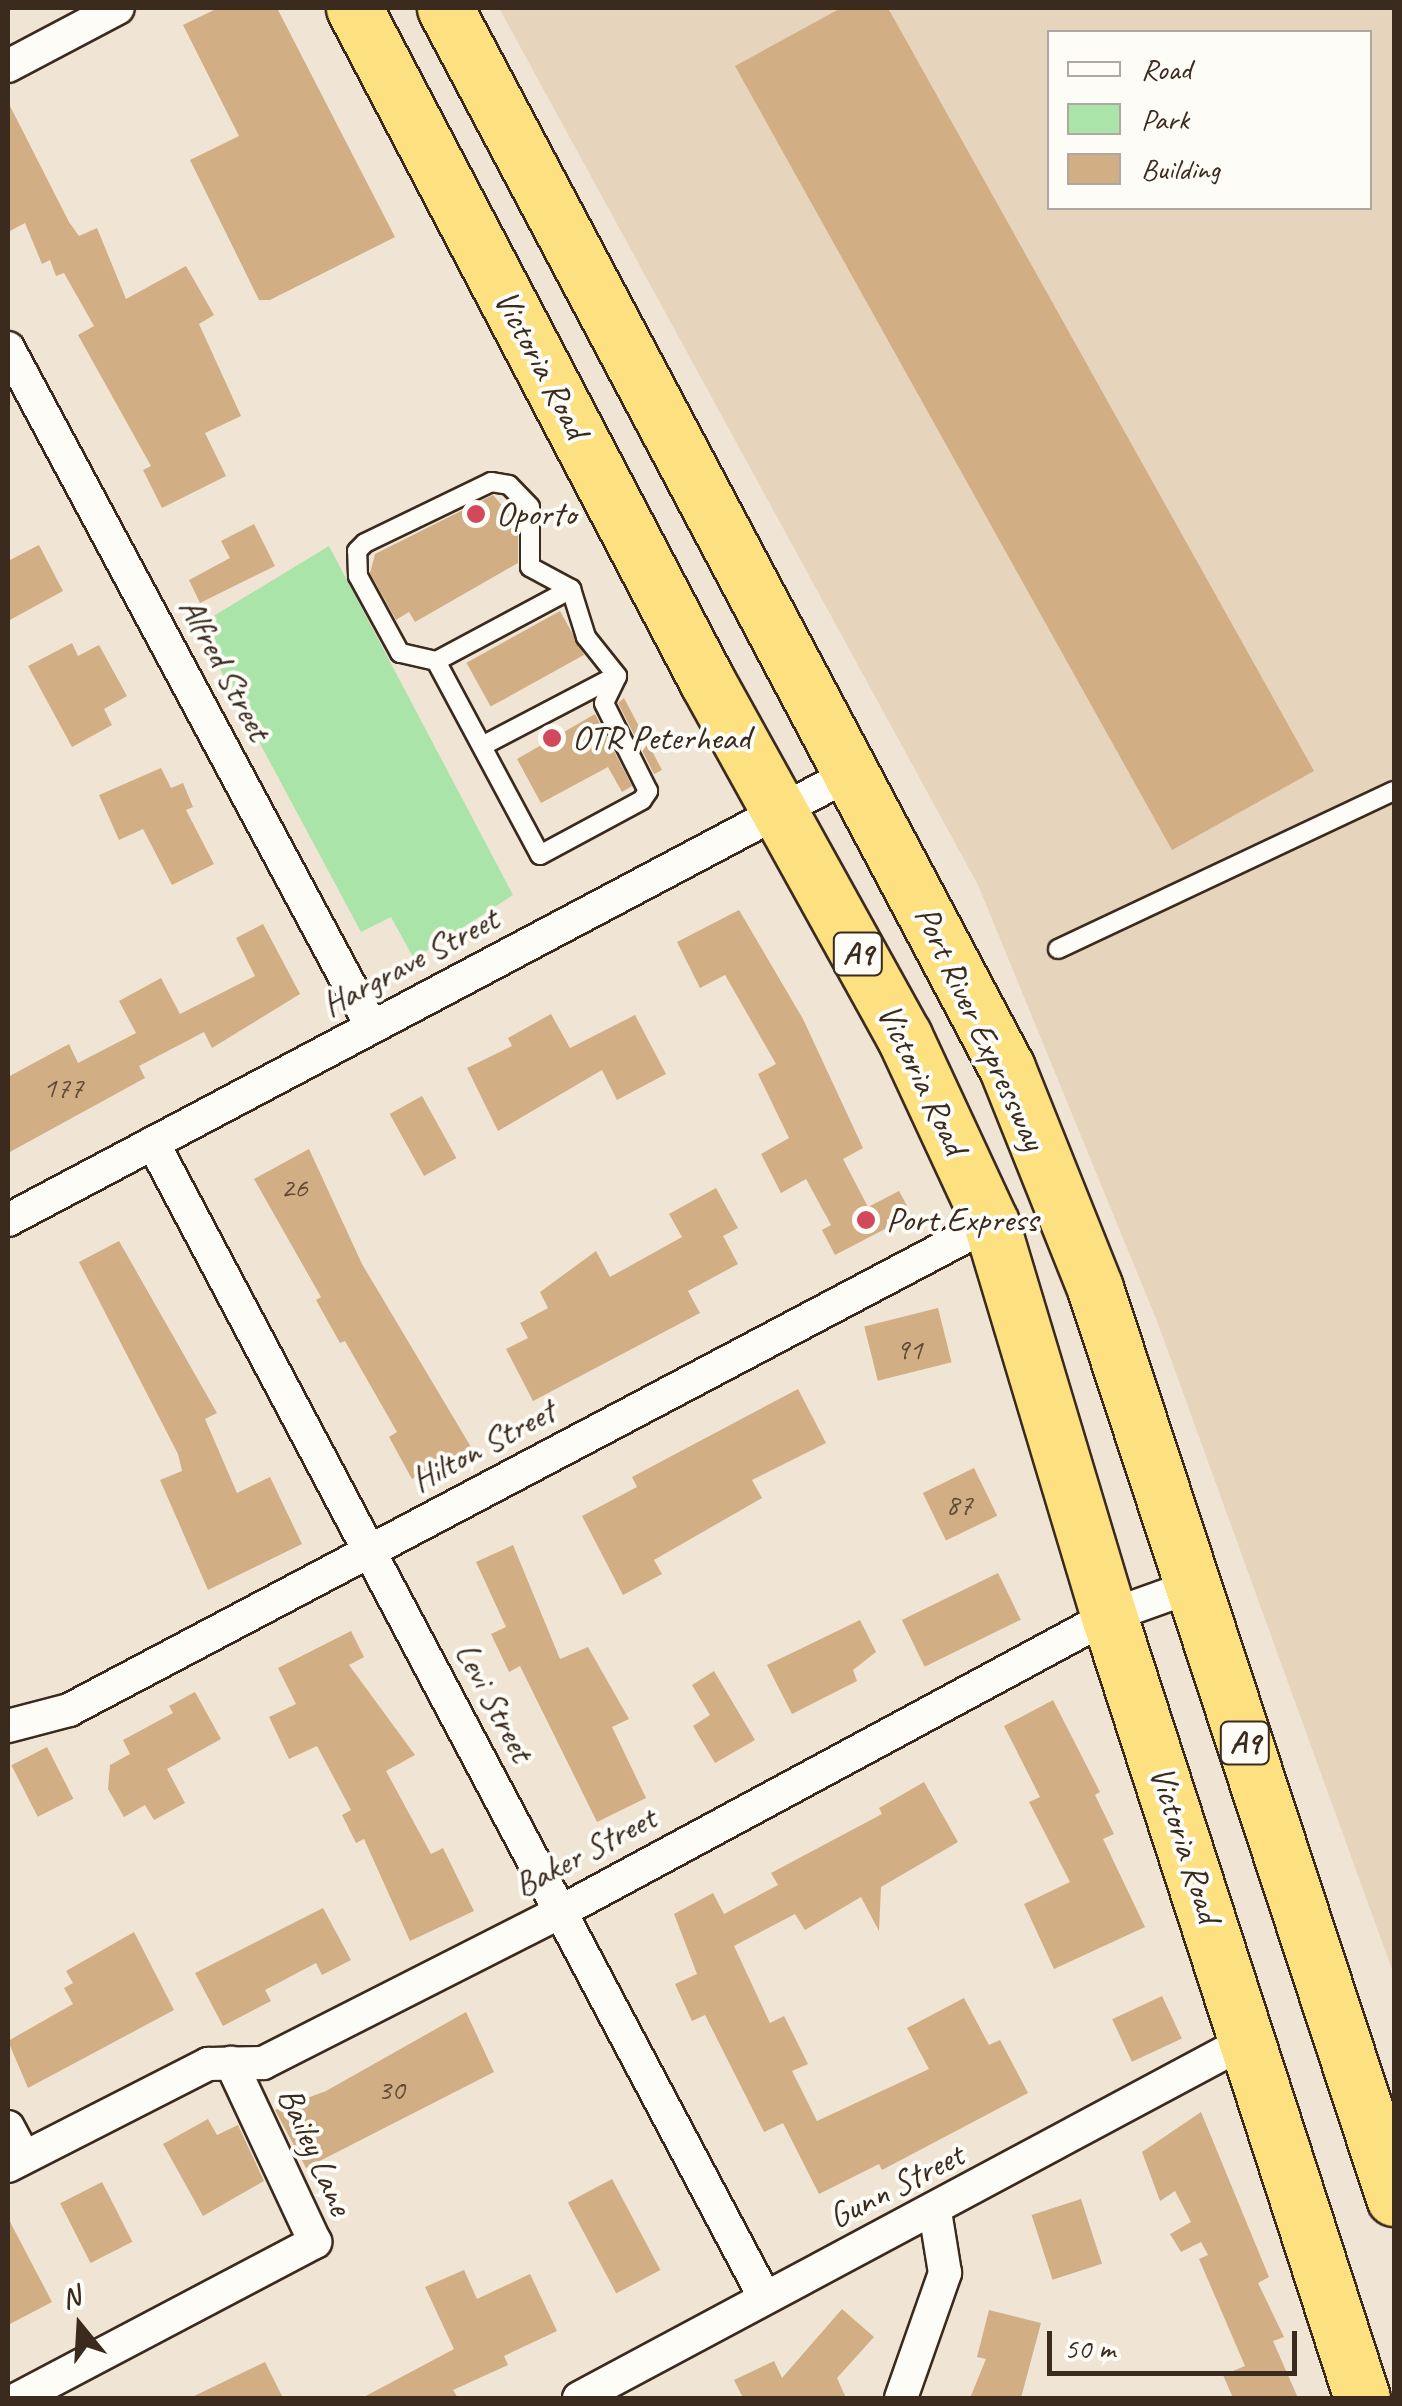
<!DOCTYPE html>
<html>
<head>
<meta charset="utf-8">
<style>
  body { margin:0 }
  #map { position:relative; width:1402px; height:2406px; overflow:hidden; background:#f0e5d4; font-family:Caveat,sans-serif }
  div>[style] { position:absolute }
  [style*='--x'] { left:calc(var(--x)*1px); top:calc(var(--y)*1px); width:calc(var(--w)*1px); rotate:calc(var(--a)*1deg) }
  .built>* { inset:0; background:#e7d4bc }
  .green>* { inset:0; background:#abe4a9 }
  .building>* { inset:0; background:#d2ae84; transform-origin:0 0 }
  .roads { filter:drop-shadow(2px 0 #3b2a1e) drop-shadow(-2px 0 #3b2a1e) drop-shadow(0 2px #3b2a1e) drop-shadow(0 -2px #3b2a1e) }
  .lane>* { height:18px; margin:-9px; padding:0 9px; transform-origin:9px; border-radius:9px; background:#fdfcf7 }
  .street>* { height:32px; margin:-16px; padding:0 16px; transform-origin:16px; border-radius:16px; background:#fdfcf7 }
  .highway>* { height:55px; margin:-27.5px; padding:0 27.5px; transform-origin:27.5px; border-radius:27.5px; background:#fde080 }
  .dots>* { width:28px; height:28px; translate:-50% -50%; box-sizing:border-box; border:5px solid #fdfcf7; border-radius:50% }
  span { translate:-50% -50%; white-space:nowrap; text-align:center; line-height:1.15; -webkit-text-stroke:8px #fdfcf7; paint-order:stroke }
  .number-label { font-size:30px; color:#614b38 }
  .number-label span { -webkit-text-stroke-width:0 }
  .shield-label span { padding:2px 8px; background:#fdfcf7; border:2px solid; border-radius:8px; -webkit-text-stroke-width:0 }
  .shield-label { font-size:32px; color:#3b2a1e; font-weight:700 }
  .street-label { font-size:35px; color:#3b2a1e }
  .poi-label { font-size:35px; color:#3b2a1e }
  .left { translate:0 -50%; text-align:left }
  .frame { position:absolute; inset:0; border:10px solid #3b2a1e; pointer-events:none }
  .legend { position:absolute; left:1047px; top:30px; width:325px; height:180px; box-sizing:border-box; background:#fdfcf7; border:2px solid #afa8a0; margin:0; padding:12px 18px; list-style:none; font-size:30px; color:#3b2a1e }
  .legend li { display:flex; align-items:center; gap:20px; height:50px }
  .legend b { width:50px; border:2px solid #afa8a0 }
  .north { position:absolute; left:30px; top:2276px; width:100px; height:100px; -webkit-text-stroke:8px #fdfcf7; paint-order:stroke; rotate:342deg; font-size:28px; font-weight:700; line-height:40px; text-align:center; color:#3b2a1e }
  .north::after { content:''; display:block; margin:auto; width:35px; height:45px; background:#3b2a1e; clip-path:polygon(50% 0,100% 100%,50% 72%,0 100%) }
  .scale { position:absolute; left:1047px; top:2331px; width:250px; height:45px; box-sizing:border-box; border:5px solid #3b2a1e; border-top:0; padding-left:12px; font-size:30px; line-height:35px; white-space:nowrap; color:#3b2a1e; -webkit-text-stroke:8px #fdfcf7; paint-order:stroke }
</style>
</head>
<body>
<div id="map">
  <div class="built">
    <i style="clip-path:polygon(evenodd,499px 8px,1394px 8px,1394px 1975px,1157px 1321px,978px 885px,499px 8px,1050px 32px,1370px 32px,1370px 208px,1050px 208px,1050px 32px)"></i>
  </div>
  <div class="green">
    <i style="clip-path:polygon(329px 546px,513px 895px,414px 959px,391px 917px,361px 932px,197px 626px)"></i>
  </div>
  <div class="building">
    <i style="clip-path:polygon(218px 8px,277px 8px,395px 237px,270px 300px,259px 300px,190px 160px,239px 136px,183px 25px)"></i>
    <i style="clip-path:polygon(841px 8px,888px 8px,1314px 771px,1172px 850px,735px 66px)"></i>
    <i style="clip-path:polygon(8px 102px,69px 222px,79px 236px,97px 228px,126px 299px,186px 266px,214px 315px,199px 324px,241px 416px,205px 433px,226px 476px,162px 508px,143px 470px,151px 466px,78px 335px,94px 326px,64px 273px,56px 276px,50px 260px,42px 264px,25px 223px,8px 232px)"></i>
    <i style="clip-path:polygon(493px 495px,518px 524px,518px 563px,415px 622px,409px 612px,396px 620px,370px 573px,375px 554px)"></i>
    <i style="clip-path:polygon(254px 524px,275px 566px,200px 603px,189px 580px,230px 558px,221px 541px)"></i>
    <i style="clip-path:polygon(39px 545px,63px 591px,8px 621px,8px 561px)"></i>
    <i style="left:560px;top:611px;width:50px;height:107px;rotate:61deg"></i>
    <i style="clip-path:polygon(72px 643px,78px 656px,99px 645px,127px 696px,104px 709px,112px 725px,72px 747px,28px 666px)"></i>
    <i style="clip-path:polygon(624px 698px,662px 770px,654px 774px,618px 703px)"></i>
    <i style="clip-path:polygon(595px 714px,632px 786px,622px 792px,608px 767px,541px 803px,517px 759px)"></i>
    <i style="clip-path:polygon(161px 768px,171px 788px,183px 783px,193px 807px,186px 810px,214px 864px,172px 885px,143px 829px,119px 840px,99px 795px)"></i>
    <i style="clip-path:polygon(739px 910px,803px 1019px,863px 1148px,843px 1159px,868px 1207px,899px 1191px,912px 1215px,835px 1255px,822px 1230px,831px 1225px,806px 1179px,781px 1193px,761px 1154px,789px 1138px,758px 1074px,776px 1064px,725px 975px,700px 988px,677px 942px)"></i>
    <i style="clip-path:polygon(263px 924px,300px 994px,212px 1048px,204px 1032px,139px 1066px,145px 1078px,8px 1153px,8px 1077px,69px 1044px,78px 1063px,136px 1033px,119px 1001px,161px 978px,180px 1014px,255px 976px,236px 938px)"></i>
    <i style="clip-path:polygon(551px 1014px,570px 1048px,635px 1015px,666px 1074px,617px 1100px,602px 1070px,498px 1131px,467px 1068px,512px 1046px,508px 1038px)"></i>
    <i style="left:422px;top:1096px;width:71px;height:37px;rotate:61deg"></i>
    <i style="clip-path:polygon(309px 1149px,362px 1264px,471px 1447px,412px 1479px,389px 1437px,397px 1432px,345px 1341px,340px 1343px,316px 1300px,321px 1297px,254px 1179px)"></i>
    <i style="clip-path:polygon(716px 1188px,738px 1228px,723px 1236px,738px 1264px,688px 1291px,700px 1313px,533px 1401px,506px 1349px,528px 1338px,520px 1323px,548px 1308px,540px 1292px,596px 1251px,610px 1277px,682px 1237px,669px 1214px)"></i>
    <i style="clip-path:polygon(119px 1241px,217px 1413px,205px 1419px,237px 1493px,270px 1477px,302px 1544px,208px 1590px,160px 1480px,182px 1471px,178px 1454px,79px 1262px)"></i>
    <i style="left:938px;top:1308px;width:56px;height:76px;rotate:76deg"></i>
    <i style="clip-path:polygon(798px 1389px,826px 1443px,752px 1480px,762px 1498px,654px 1560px,662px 1574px,623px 1595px,582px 1516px,637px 1487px,632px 1477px)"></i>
    <i style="left:974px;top:1468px;width:53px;height:57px;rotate:64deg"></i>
    <i style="clip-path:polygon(513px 1545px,560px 1659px,588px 1647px,629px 1719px,612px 1727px,646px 1798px,597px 1822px,520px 1666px,509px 1672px,491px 1634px,506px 1627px,476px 1562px)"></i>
    <i style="left:998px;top:1573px;width:52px;height:107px;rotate:64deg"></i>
    <i style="clip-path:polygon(860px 1620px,876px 1652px,853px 1670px,857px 1681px,792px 1714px,767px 1665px)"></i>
    <i style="clip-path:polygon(351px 1631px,364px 1657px,349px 1665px,415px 1755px,386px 1771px,431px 1854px,443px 1848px,474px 1911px,410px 1941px,364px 1839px,356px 1843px,342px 1815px,351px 1810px,317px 1746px,289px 1759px,269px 1717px,296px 1704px,278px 1668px)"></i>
    <i style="clip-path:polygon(714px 1671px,755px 1740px,715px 1763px,693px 1726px,710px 1715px,692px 1685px)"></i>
    <i style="clip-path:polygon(195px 1692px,221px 1739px,167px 1769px,185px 1803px,154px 1820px,145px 1805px,124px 1817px,108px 1789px,110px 1765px,130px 1754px,123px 1740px,173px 1713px,169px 1706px)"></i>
    <i style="clip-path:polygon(1053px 1700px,1100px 1792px,1095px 1795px,1114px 1834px,1103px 1839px,1145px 1927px,1054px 1969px,1024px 1904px,1070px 1882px,1029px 1802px,1040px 1797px,1004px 1726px)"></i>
    <i style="left:47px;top:1747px;width:58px;height:40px;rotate:63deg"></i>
    <i style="clip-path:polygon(924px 1782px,958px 1842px,881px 1887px,879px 1931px,861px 1897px,805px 1930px,795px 1914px,734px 1946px,770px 2023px,784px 2016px,808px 2064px,792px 2071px,817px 2121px,929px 2069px,907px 2028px,964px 1998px,989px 2045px,1000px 2040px,1028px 2093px,882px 2170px,879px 2164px,819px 2194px,783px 2123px,764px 2132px,705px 2015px,692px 2021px,675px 1984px,697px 1974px,674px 1914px,713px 1893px,724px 1914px,778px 1885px,771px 1873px,882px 1814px,879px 1808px)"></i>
    <i style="clip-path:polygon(323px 1908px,351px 1960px,322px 1975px,316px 1963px,265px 1990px,271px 2001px,223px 2026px,195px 1973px)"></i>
    <i style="clip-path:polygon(134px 1932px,174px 2010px,28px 2088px,8px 2041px,73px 2004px,64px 1988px,73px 1983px,66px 1971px)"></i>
    <i style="left:1162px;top:1996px;width:47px;height:55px;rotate:65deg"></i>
    <i style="clip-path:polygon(466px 2012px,494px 2072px,306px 2168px,275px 2110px,326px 2091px)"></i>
    <i style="clip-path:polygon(1201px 2112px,1269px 2277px,1258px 2283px,1284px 2337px,1273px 2341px,1298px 2398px,1233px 2398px,1223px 2375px,1245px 2366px,1199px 2259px,1208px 2255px,1201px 2242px,1181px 2252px,1170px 2234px,1191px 2222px,1175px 2191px,1160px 2201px,1142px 2152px)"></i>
    <i style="clip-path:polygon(208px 2119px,217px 2135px,238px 2125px,264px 2181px,203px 2216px,163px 2144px)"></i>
    <i style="left:612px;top:2179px;width:103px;height:50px;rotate:62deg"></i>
    <i style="left:102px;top:2182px;width:67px;height:47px;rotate:63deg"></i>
    <i style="left:1081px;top:2199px;width:68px;height:52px;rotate:72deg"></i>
    <i style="clip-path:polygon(8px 2218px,52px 2302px,8px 2325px)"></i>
    <i style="clip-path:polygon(464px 2270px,477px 2299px,530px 2274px,557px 2331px,504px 2356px,508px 2365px,453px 2390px,458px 2398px,362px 2398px,454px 2349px,425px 2287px)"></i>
    <i style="clip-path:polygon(842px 2309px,874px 2337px,837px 2378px,846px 2398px,743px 2398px,734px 2380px,774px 2361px,782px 2378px)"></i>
    <i style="clip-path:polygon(989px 2310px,1041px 2323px,1021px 2398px,970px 2398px,986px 2359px,977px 2357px)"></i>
    <i style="clip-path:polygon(265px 2362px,283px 2398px,190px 2398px)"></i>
  </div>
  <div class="roads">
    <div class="lane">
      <i style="--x:571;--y:589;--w:153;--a:151.9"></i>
      <i style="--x:436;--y:661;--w:220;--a:61.8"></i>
      <i style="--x:540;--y:855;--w:116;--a:-28.3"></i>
      <i style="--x:642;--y:800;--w:11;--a:-56"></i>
      <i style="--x:648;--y:791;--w:98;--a:-116.6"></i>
      <i style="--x:604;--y:703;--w:30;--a:-64"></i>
      <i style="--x:571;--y:589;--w:50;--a:72.6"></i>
      <i style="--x:586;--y:637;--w:50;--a:51.5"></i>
      <i style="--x:436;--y:661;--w:37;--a:-167"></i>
      <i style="--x:400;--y:653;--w:88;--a:-118.6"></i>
      <i style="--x:358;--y:576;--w:25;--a:-92"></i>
      <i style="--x:357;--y:551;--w:11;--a:-45"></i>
      <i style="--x:365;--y:543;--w:140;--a:-25.8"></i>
      <i style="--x:491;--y:482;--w:18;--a:9"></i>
      <i style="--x:509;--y:485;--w:30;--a:46"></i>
      <i style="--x:530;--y:507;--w:60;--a:90"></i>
      <i style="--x:530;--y:567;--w:47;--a:28.2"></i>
      <i style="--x:482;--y:746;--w:151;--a:-27.6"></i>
      <i style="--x:1058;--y:949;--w:371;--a:-25.2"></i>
    </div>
    <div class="street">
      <i style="--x:8;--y:66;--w:124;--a:-27.8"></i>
      <i style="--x:8;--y:348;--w:770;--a:61.81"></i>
      <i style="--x:153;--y:1143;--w:1307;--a:62.08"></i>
      <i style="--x:8;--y:1220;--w:953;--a:-27.91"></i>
      <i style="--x:8;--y:1726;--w:63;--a:-14.7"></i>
      <i style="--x:69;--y:1710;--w:1043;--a:-27.84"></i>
      <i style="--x:8;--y:2127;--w:34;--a:62"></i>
      <i style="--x:8;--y:2166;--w:225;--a:-27"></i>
      <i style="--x:208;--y:2064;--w:55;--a:-1"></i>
      <i style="--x:263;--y:2063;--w:333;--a:-26.9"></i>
      <i style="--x:560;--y:1912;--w:624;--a:-28.33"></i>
      <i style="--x:1109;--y:1616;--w:89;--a:-19.7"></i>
      <i style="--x:19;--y:2398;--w:335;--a:-27.8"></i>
      <i style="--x:315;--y:2242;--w:198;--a:-115.1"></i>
      <i style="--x:579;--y:2398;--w:759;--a:-28.15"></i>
      <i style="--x:901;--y:2398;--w:133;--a:-70.6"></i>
      <i style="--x:945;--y:2273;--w:63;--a:-99.2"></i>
    </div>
    <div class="highway">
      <i style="--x:354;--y:8;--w:760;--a:62.32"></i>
      <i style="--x:707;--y:681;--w:406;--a:61"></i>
      <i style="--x:904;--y:1036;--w:206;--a:65.1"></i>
      <i style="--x:991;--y:1223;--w:410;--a:73.3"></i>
      <i style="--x:1109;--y:1616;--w:822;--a:72.07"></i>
      <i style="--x:445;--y:8;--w:1200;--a:62.07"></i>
      <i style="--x:1007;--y:1068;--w:237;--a:68.2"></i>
      <i style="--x:1095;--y:1288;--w:958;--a:71.81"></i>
    </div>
  </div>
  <div class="dots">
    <i style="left:476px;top:514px;background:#d1495b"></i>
    <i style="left:552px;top:738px;background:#d1495b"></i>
    <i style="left:866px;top:1220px;background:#d1495b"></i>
  </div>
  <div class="number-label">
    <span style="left:63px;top:1087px">177</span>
    <span style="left:294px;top:1187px">26</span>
    <span style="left:909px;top:1349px">91</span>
    <span style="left:959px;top:1504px">87</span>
    <span style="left:391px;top:2089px">30</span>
  </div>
  <div class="shield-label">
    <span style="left:858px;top:954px">A9</span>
    <span style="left:1245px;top:1743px">A9</span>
  </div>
  <div class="street-label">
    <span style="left:541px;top:364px;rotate:62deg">Victoria Road</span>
    <span style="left:225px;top:669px;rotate:62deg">Alfred Street</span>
    <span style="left:410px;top:962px;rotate:-28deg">Hargrave Street</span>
    <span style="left:980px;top:1028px;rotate:65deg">Port River Expressway</span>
    <span style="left:922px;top:1079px;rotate:64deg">Victoria Road</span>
    <span style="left:483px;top:1446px;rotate:-28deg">Hilton Street</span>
    <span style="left:494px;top:1702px;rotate:62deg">Levi Street</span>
    <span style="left:1185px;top:1844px;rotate:72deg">Victoria Road</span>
    <span style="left:585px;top:1852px;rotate:-28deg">Baker Street</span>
    <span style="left:315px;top:2151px;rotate:66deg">Bailey Lane</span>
    <span style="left:896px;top:2186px;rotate:-27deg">Gunn Street</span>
  </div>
  <div class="poi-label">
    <span class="left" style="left:496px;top:514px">Oporto</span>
    <span class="left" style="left:572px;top:738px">OTR Peterhead</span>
    <span class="left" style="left:886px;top:1220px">Port Express</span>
  </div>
  <div class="frame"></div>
  <ul class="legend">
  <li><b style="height:12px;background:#fdfcf7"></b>Road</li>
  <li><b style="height:28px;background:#abe4a9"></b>Park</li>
  <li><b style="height:28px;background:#d2ae84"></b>Building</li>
  </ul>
  <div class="north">N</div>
  <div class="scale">50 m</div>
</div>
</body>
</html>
